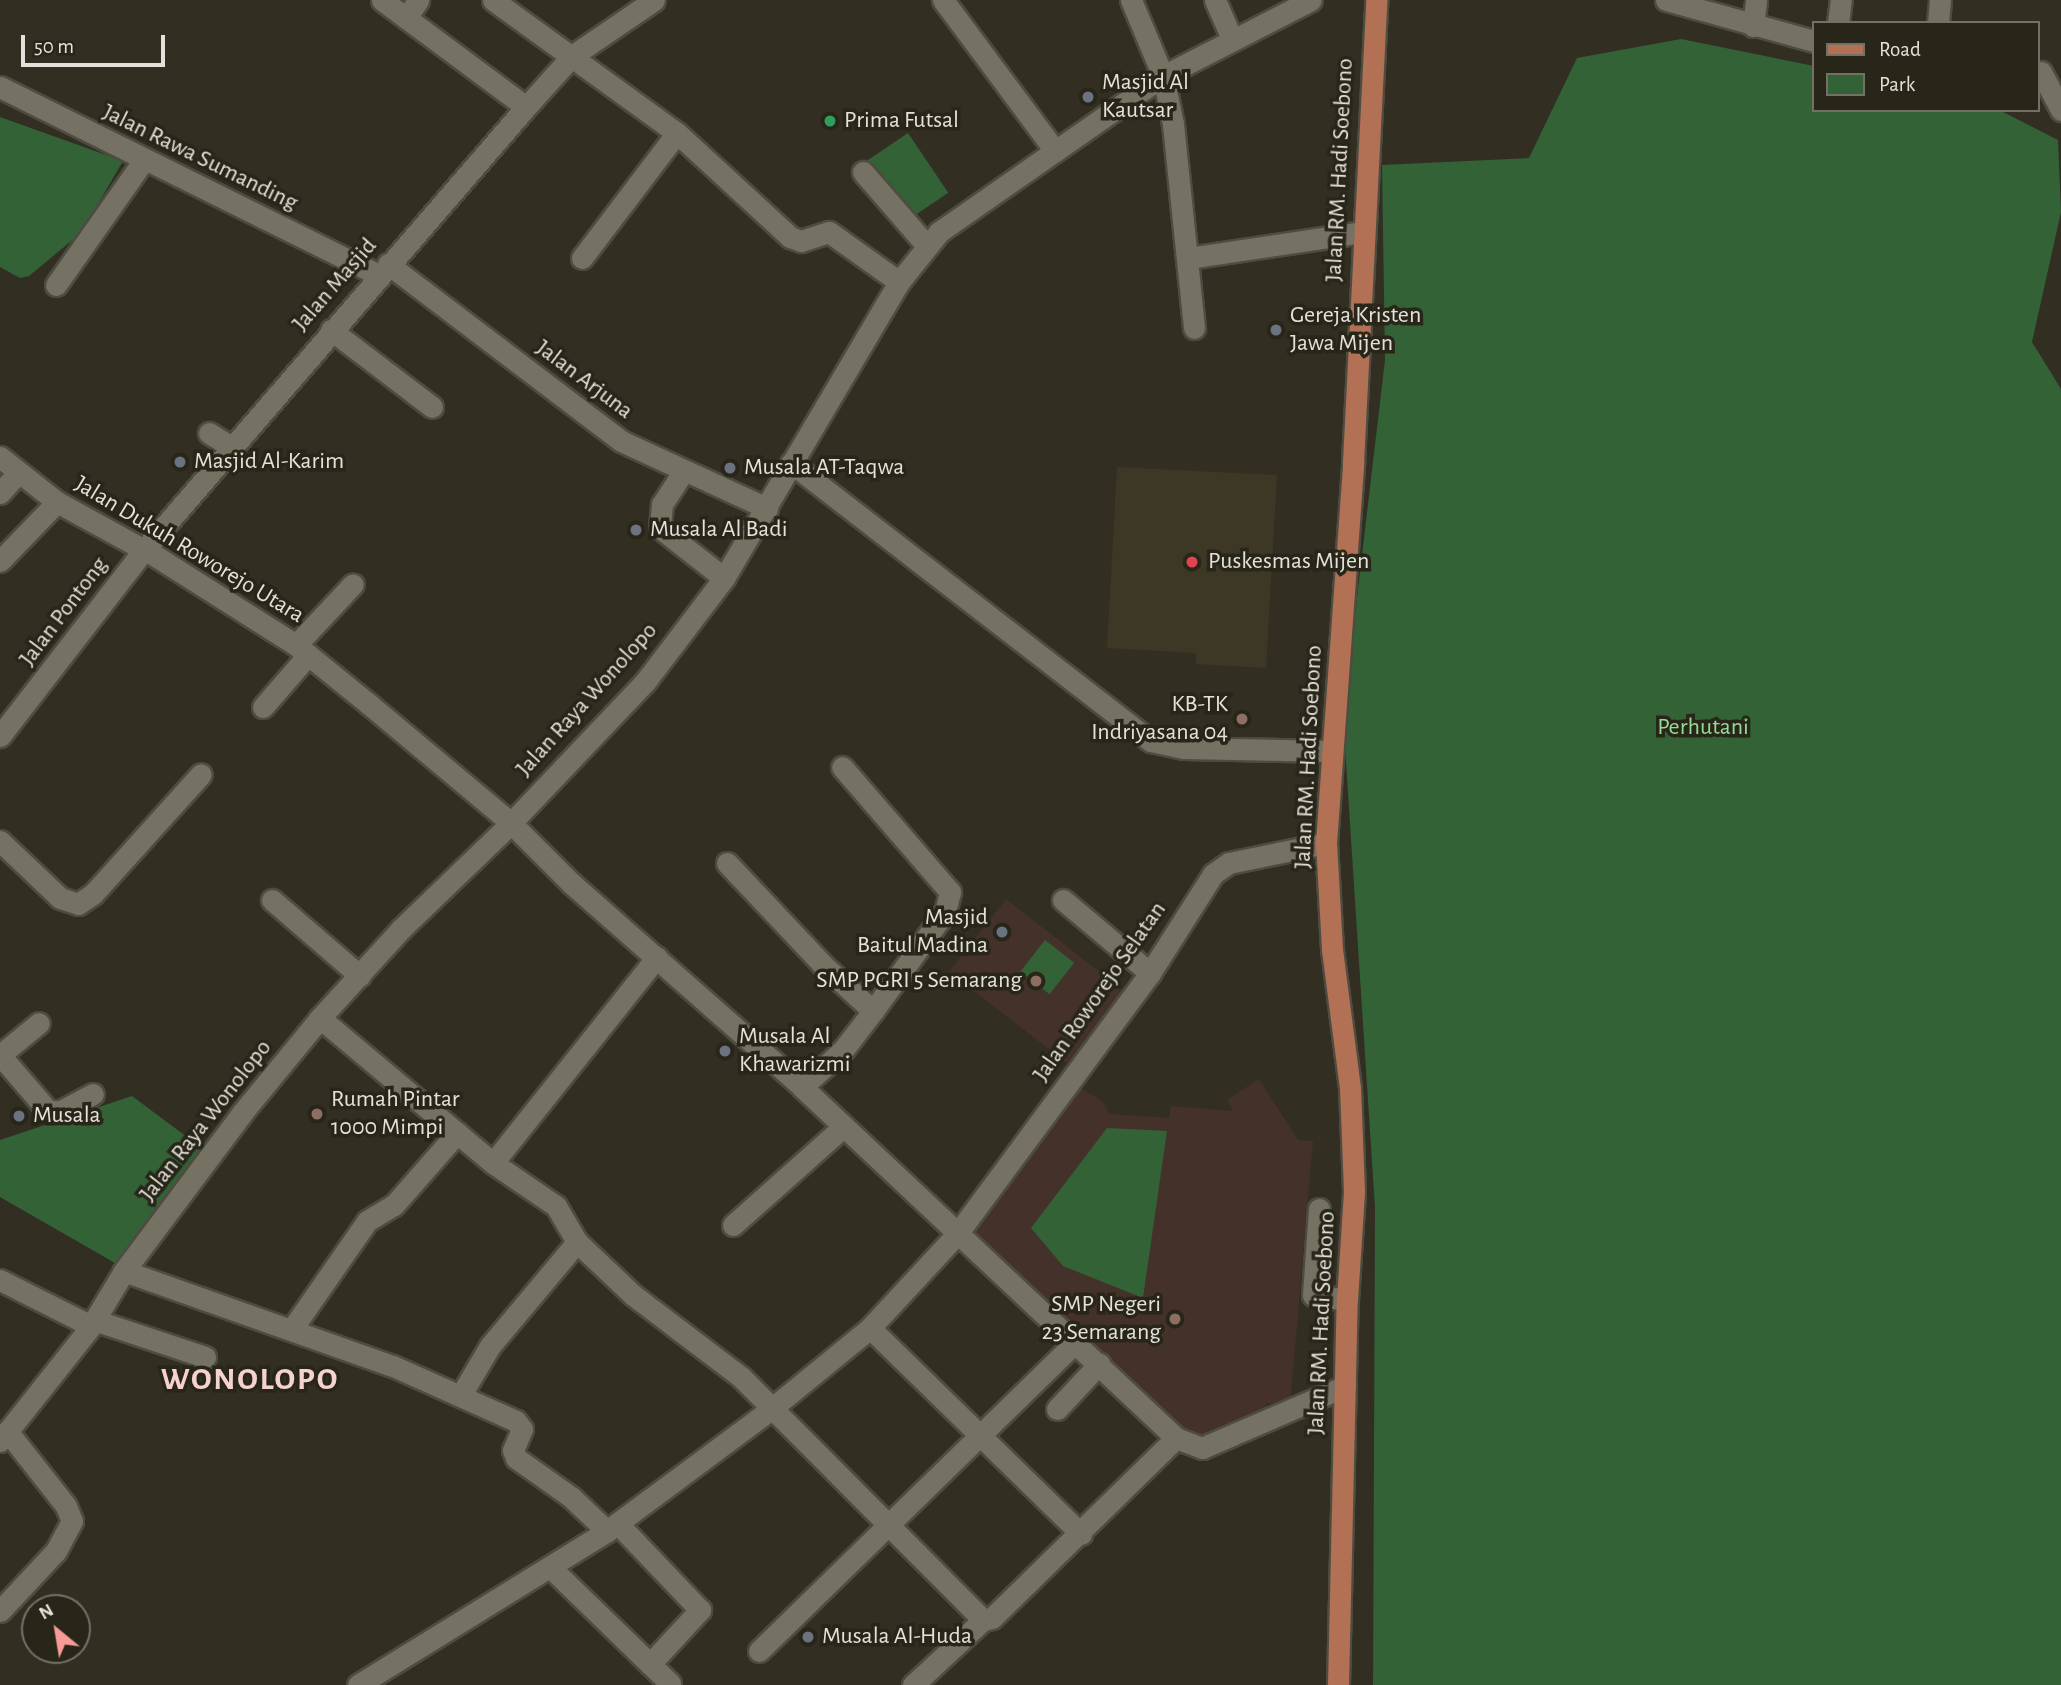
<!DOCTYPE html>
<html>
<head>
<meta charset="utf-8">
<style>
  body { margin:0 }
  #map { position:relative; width:2061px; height:1685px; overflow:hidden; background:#322f22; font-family:"Alegreya Sans",sans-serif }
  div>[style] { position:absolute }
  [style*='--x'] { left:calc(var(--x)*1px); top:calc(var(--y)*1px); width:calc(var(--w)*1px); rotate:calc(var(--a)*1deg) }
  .built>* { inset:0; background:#3d3825 }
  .education>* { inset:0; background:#44322a; transform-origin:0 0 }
  .green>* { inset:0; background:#326236; transform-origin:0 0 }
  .roads { filter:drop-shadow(2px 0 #4e4c41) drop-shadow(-2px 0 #4e4c41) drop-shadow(0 2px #4e4c41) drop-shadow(0 -2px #4e4c41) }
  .minor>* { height:21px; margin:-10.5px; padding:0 10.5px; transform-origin:10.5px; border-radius:10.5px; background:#757163 }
  .major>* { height:21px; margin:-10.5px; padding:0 10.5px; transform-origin:10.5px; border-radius:10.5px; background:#b27154 }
  .dots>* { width:19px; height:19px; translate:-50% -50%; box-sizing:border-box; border:4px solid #282519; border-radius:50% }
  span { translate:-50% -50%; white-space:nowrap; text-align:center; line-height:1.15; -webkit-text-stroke:7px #282519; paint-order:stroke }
  .poi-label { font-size:24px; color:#e3e1d9 }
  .left { translate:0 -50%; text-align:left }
  .right { translate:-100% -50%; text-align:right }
  .street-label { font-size:24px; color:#e3e1d9 }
  .park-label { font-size:24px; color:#92dc96 }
  .district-label { font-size:32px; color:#f6d2cf; font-weight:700; letter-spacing:2px }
  .legend { position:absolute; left:1812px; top:21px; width:228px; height:91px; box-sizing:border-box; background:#282519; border:2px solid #737066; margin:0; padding:9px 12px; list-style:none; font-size:21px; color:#e3e1d9 }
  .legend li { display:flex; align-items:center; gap:14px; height:35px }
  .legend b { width:35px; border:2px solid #737066 }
  .north { position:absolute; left:21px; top:1594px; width:70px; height:70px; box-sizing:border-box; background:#282519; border:2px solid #737066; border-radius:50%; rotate:330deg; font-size:19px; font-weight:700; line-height:28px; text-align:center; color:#e3e1d9 }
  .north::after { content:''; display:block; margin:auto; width:24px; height:32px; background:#f59c96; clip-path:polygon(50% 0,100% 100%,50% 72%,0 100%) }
  .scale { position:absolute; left:21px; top:35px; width:144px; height:32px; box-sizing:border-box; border:4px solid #e3e1d9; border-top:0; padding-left:9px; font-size:21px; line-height:24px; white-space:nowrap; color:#e3e1d9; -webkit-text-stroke:5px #282519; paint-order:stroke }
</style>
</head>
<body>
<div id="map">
  <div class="built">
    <i style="clip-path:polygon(1117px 467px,1277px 475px,1266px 668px,1196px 664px,1196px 653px,1107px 648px)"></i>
  </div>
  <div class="education">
    <i style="left:1006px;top:899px;width:149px;height:92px;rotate:38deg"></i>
    <i style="clip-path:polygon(1259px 1079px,1298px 1140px,1313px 1141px,1290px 1405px,1266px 1403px,1268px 1410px,1189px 1444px,960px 1239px,1078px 1086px,1103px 1102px,1109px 1114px,1169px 1118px,1171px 1106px,1233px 1111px,1227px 1100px)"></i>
  </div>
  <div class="green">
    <i style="clip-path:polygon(1681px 39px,1814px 66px,1814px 110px,1999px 110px,2058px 140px,2061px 212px,2032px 342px,2061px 389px,2061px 1685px,1373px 1685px,1375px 1208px,1343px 716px,1385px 360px,1382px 165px,1529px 158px,1577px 58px)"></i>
    <i style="clip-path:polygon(0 117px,123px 161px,81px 233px,29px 276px,20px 278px,0 267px)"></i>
    <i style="left:908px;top:133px;width:72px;height:50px;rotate:56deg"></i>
    <i style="left:1045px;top:940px;width:37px;height:40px;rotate:38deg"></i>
    <i style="clip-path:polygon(132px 1096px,203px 1149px,115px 1263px,0 1197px,0 1140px)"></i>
    <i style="clip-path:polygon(1107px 1128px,1167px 1131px,1143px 1298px,1063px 1266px,1031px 1228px)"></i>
  </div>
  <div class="roads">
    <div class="minor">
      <i style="--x:382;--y:0;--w:179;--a:36.6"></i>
      <i style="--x:493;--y:0;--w:227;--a:35.9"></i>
      <i style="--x:677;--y:133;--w:154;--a:42.6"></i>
      <i style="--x:790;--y:237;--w:12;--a:20"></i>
      <i style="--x:801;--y:241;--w:29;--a:-18"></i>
      <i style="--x:829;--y:232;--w:86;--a:35.5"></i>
      <i style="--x:943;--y:0;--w:188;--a:53.4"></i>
      <i style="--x:1131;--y:0;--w:82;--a:67.2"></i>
      <i style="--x:1163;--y:76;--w:49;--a:78.2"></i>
      <i style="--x:1173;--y:124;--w:205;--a:84.1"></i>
      <i style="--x:1215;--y:0;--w:43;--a:66.4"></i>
      <i style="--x:1666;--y:0;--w:154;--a:15.5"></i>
      <i style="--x:406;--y:18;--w:22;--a:-56"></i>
      <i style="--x:1838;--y:23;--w:23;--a:-83"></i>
      <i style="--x:1938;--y:23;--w:23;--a:-85"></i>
      <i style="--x:1753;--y:26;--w:26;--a:-83"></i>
      <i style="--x:2041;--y:72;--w:43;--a:62.2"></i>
      <i style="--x:0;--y:87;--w:422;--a:26.4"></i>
      <i style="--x:863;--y:172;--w:98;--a:49.1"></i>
      <i style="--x:582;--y:258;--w:157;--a:-52.8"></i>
      <i style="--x:1188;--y:258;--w:175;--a:-8.5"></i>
      <i style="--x:388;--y:264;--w:293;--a:37.2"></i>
      <i style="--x:621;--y:441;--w:161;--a:24.7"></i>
      <i style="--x:56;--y:285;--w:151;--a:-54.9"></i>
      <i style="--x:331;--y:330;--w:127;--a:37.3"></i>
      <i style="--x:209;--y:433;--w:26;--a:32"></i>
      <i style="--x:0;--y:457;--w:73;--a:38.3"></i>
      <i style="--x:57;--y:502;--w:114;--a:28.8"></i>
      <i style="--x:157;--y:557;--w:165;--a:32.3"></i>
      <i style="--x:296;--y:645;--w:95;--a:39"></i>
      <i style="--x:370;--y:705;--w:184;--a:39.9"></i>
      <i style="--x:511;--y:823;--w:85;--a:45"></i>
      <i style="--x:571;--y:883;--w:308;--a:41.4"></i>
      <i style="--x:802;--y:1087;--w:513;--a:43.18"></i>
      <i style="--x:1176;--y:1438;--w:28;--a:21"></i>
      <i style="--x:1202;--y:1448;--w:156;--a:-23.4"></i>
      <i style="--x:791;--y:463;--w:455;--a:37.7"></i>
      <i style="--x:1151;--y:741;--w:33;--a:12"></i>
      <i style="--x:1183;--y:748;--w:148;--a:1.2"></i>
      <i style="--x:683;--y:472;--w:38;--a:123"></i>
      <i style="--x:662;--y:504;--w:24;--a:95"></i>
      <i style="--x:660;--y:528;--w:81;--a:38"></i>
      <i style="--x:0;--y:493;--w:27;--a:-48"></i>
      <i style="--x:0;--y:561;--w:82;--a:-46"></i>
      <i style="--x:296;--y:645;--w:83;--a:-46.9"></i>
      <i style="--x:263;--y:707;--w:69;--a:-49.1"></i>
      <i style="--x:0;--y:736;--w:234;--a:-52.3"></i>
      <i style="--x:143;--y:551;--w:586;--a:-49.22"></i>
      <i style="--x:526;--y:107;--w:69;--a:-48"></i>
      <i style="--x:572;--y:56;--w:99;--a:-34.3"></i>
      <i style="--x:0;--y:841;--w:83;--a:43.5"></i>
      <i style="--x:60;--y:898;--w:19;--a:18"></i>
      <i style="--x:78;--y:904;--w:18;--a:-34"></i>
      <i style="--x:93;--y:894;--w:161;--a:-48"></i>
      <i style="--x:727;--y:863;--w:140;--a:46.7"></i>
      <i style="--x:823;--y:965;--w:68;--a:42.6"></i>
      <i style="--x:873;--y:1011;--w:122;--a:-54"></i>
      <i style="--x:945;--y:912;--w:21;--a:-76"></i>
      <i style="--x:950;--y:892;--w:165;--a:-130.8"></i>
      <i style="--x:272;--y:900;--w:116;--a:40.8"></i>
      <i style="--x:1063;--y:900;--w:114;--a:40"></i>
      <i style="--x:320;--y:1018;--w:226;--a:40"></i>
      <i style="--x:493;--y:1163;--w:76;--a:34.3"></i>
      <i style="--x:556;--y:1206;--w:42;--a:59.7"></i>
      <i style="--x:577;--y:1242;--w:77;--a:43.4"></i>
      <i style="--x:633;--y:1295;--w:136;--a:37.2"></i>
      <i style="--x:741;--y:1377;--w:343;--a:45.1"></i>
      <i style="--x:0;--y:1055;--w:74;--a:49.4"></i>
      <i style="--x:48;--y:1111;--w:13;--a:0"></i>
      <i style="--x:61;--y:1111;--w:36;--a:-28"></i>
      <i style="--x:0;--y:1055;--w:50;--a:-39.4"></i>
      <i style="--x:802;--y:1087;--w:55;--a:-42.1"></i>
      <i style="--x:843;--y:1050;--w:49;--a:-52.4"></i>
      <i style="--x:493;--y:1163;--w:263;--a:-51.5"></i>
      <i style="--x:1319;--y:1209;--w:86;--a:94"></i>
      <i style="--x:1313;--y:1295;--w:34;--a:8"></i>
      <i style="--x:733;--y:1225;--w:146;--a:-41.7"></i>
      <i style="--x:124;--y:1271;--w:285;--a:19.5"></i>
      <i style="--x:393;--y:1366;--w:135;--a:24.1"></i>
      <i style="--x:516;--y:1421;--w:10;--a:53"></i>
      <i style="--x:522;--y:1429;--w:23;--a:113"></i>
      <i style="--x:513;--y:1450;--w:9;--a:69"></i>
      <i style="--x:516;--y:1458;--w:67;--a:35.3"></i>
      <i style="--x:571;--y:1497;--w:50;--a:43.4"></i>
      <i style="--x:0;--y:1280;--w:102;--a:26.8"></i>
      <i style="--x:94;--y:1320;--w:117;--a:18.4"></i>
      <i style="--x:870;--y:1328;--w:295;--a:44.3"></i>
      <i style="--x:292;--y:1329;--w:131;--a:-55.2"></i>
      <i style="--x:367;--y:1221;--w:31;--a:-31"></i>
      <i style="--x:394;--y:1205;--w:96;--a:-48.8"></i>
      <i style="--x:461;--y:1395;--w:57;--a:-59.4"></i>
      <i style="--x:490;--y:1346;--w:136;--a:-50.1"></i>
      <i style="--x:1057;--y:1409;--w:62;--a:-47"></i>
      <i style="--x:0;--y:1441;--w:147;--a:-51.6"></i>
      <i style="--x:91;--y:1326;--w:64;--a:-59"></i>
      <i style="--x:124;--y:1271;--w:197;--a:-53.2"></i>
      <i style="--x:242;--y:1113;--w:123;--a:-50.6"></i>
      <i style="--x:320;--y:1018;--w:120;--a:-47.7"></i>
      <i style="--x:401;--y:929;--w:153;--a:-43.9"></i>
      <i style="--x:511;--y:823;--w:195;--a:-46.5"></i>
      <i style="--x:645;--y:682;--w:131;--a:-52.8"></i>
      <i style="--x:724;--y:578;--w:344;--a:-59.4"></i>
      <i style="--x:899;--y:282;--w:64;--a:-51.3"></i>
      <i style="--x:939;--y:232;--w:273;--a:-34.9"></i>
      <i style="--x:1163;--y:76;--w:166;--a:-27.2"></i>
      <i style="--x:552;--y:1569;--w:136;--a:44.1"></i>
      <i style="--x:650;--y:1664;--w:74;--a:-47.2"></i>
      <i style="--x:700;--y:1610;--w:119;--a:-133.6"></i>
      <i style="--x:0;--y:1611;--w:82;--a:-47"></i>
      <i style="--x:56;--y:1551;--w:34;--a:-62"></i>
      <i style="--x:72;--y:1521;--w:16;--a:-112"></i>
      <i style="--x:66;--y:1506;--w:95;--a:-128.2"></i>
      <i style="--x:759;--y:1651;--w:441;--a:-44.3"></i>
      <i style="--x:650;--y:1664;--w:28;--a:44"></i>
      <i style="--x:358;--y:1685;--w:293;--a:-31.7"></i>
      <i style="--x:607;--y:1531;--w:204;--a:-36.6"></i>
      <i style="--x:771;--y:1409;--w:128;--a:-39.3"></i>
      <i style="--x:870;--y:1328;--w:128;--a:-47.2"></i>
      <i style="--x:957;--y:1234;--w:325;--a:-53.5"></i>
      <i style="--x:1150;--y:973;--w:117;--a:-57.5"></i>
      <i style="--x:1213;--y:874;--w:19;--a:-35"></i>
      <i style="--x:1229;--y:863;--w:99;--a:-11.7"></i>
      <i style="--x:913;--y:1685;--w:96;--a:-42.9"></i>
      <i style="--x:983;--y:1620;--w:9;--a:-13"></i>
      <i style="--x:992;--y:1618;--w:257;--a:-44.4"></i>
    </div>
    <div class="major">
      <i style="--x:1338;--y:1685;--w:385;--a:-88.7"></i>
      <i style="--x:1347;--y:1300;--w:109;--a:-86.3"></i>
      <i style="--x:1354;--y:1191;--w:103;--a:-92.2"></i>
      <i style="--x:1350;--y:1088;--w:140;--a:-97.4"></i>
      <i style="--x:1332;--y:949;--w:106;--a:-93.2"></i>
      <i style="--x:1326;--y:843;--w:382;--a:-85.9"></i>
      <i style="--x:1353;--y:462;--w:463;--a:-87.1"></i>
    </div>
  </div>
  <div class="dots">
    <i style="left:1088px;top:97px;background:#6b7280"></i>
    <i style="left:830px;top:121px;background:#2e9e5b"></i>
    <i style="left:1276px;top:330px;background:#6b7280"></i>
    <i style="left:180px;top:462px;background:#6b7280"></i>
    <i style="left:730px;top:468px;background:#6b7280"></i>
    <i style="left:636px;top:530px;background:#6b7280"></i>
    <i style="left:1192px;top:562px;background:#e0444e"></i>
    <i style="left:1242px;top:719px;background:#8d6e63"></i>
    <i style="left:1002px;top:932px;background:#6b7280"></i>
    <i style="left:1036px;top:981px;background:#8d6e63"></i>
    <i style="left:725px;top:1051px;background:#6b7280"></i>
    <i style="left:317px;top:1114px;background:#8d6e63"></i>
    <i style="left:19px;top:1116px;background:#6b7280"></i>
    <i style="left:1175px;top:1319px;background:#8d6e63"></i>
    <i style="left:808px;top:1637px;background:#6b7280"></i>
  </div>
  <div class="poi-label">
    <span class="left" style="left:1102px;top:97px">Masjid Al<br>Kautsar</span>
    <span class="left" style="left:844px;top:121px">Prima Futsal</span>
    <span class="left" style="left:1290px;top:330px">Gereja Kristen<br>Jawa Mijen</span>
    <span class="left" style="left:194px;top:462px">Masjid Al-Karim</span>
    <span class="left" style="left:744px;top:468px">Musala AT-Taqwa</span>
    <span class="left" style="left:650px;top:530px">Musala Al Badi</span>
    <span class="left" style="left:1208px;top:562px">Puskesmas Mijen</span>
    <span class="right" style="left:1228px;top:719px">KB-TK<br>Indriyasana 04</span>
    <span class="right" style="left:988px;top:932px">Masjid<br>Baitul Madina</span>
    <span class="right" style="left:1022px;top:981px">SMP PGRI 5 Semarang</span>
    <span class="left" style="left:739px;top:1051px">Musala Al<br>Khawarizmi</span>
    <span class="left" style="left:331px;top:1114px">Rumah Pintar<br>1000 Mimpi</span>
    <span class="left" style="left:33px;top:1116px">Musala</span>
    <span class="right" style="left:1161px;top:1319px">SMP Negeri<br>23 Semarang</span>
    <span class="left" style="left:822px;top:1637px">Musala Al-Huda</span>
  </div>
  <div class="street-label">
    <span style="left:200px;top:158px;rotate:26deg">Jalan Rawa Sumanding</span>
    <span style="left:1340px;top:170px;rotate:-87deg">Jalan RM. Hadi Soebono</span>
    <span style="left:335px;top:285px;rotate:-49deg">Jalan Masjid</span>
    <span style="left:584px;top:380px;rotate:37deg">Jalan Arjuna</span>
    <span style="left:189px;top:550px;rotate:31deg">Jalan Dukuh Roworejo Utara</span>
    <span style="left:64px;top:612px;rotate:-53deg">Jalan Pontong</span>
    <span style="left:587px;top:700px;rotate:-48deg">Jalan Raya Wonolopo</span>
    <span style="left:1309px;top:757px;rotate:-87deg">Jalan RM. Hadi Soebono</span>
    <span style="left:1100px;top:992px;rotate:-55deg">Jalan Roworejo Selatan</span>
    <span style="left:206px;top:1121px;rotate:-52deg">Jalan Raya Wonolopo</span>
    <span style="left:1322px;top:1323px;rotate:-87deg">Jalan RM. Hadi Soebono</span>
  </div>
  <div class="park-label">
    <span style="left:1703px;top:728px">Perhutani</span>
  </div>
  <div class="district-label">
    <span style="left:250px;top:1379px">WONOLOPO</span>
  </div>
  <ul class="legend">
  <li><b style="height:9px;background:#b27154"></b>Road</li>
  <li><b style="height:19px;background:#326236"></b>Park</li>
  </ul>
  <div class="north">N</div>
  <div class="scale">50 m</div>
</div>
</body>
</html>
